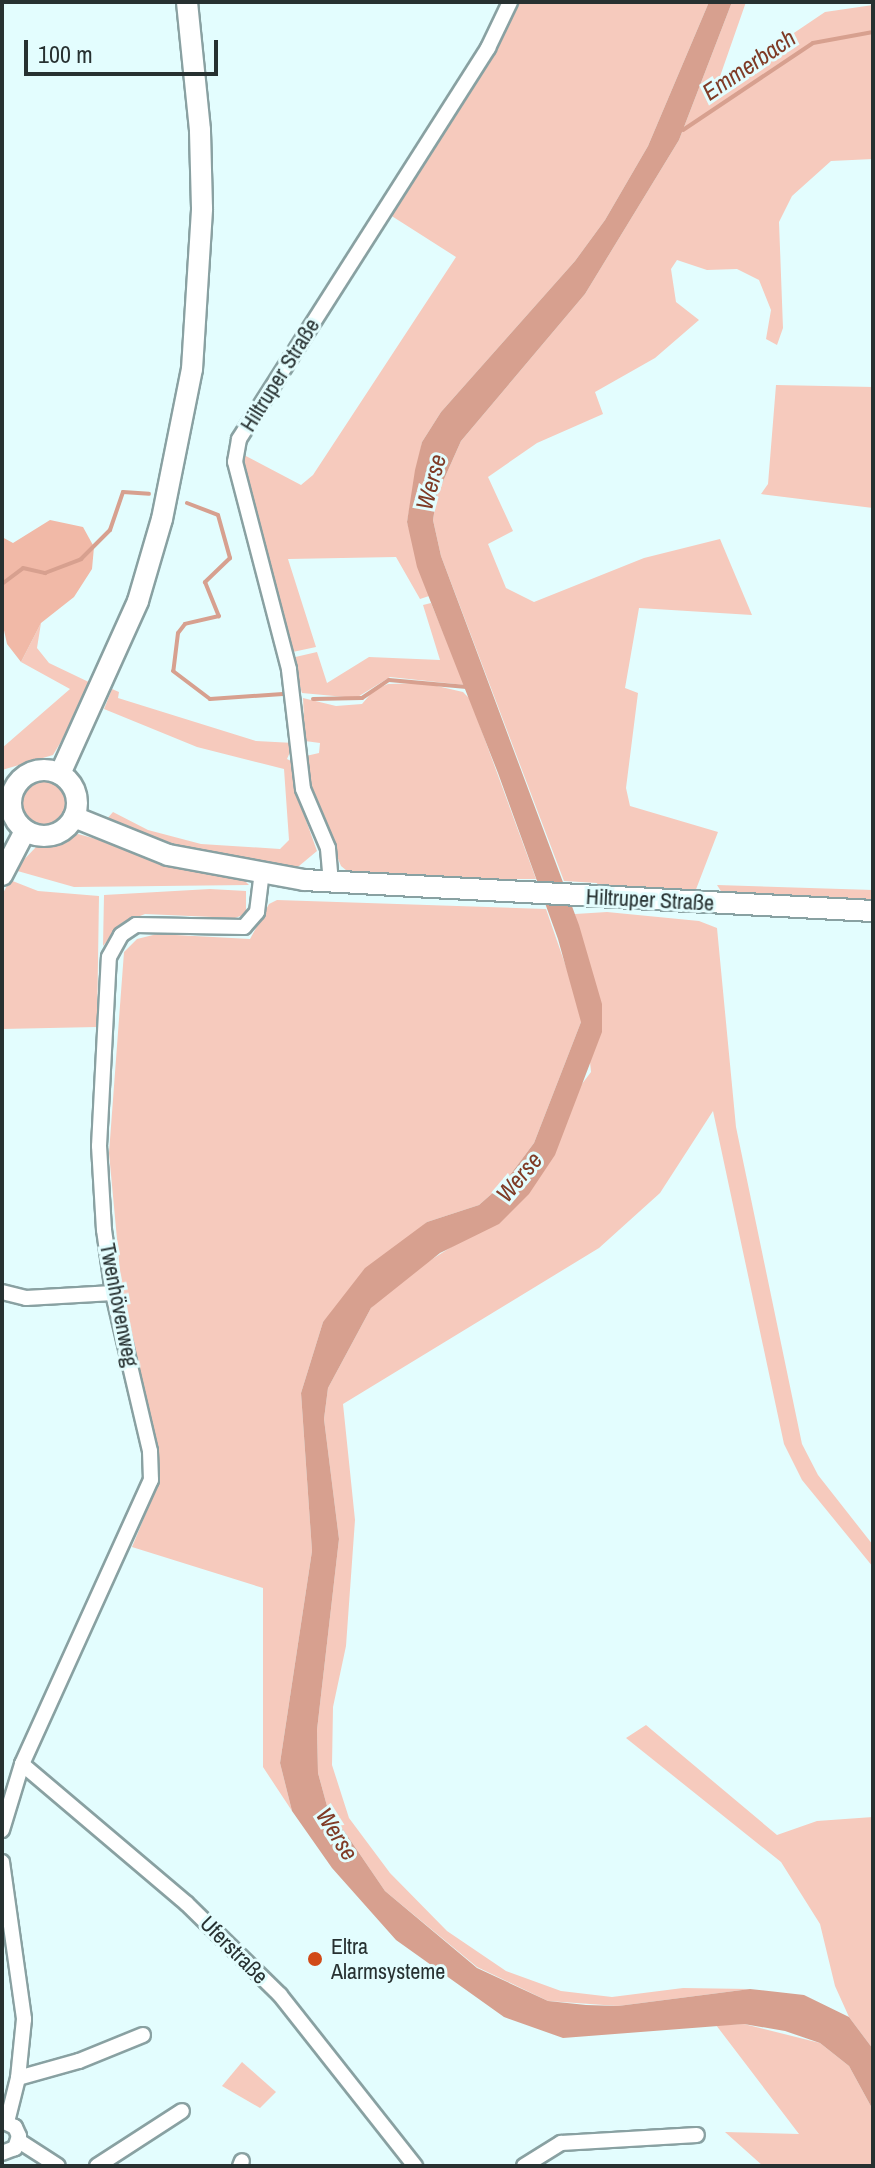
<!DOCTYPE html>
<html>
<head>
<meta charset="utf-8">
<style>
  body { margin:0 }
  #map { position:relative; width:875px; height:2168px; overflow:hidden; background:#e3fdfe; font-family:"Archivo Narrow",sans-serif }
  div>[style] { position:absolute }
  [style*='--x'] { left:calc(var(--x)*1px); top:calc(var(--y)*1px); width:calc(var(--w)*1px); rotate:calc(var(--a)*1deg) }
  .green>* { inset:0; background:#f6cabd }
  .round { border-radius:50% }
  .forest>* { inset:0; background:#f1b9a7 }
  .water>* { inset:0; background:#d7a08f }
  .stream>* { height:4px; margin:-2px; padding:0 2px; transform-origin:2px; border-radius:2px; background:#d7a08f }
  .roads { filter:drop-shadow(2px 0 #89a1a2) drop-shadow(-2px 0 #89a1a2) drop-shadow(0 2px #89a1a2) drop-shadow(0 -2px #89a1a2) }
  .street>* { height:14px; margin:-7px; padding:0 7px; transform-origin:7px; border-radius:7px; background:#fff }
  .secondary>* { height:20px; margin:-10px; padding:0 10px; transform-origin:10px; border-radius:10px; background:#fff }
  .secondary>.ring { margin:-10px; padding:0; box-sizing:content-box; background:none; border:20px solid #fff; border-radius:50% }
  .dots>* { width:22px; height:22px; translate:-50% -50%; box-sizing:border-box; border:4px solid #e3fdfe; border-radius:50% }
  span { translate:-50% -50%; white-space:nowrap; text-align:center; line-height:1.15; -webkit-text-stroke:6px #e3fdfe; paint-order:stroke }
  .street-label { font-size:22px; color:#273131 }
  .poi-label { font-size:22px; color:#273131 }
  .left { translate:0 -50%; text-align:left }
  .water-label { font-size:24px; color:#7f3b26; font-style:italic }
  .frame { position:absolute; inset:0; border:4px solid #273131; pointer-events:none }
  .scale { position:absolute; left:24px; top:40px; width:194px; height:36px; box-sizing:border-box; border:4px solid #273131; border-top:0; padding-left:10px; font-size:24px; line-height:28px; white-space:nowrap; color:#273131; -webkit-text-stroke:6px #e3fdfe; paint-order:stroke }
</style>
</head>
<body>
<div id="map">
  <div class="green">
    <i style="clip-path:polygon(513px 2px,709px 2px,648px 146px,605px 220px,575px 261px,441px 412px,422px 442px,407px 522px,429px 596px,420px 599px,396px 557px,288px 559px,316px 647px,288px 653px,239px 463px,242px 454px,301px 485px,313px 475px,456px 257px,387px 213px)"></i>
    <i style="clip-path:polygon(732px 2px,746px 2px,717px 85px,825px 12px,873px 5px,873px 159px,831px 161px,792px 196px,779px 222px,783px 328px,777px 345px,766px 339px,771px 310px,759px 280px,737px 269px,707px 270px,677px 260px,671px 269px,676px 302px,699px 320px,655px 358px,595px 392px,603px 414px,537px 443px,488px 477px,513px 531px,488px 544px,506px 588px,534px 602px,644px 558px,720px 539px,752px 615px,639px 608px,625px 688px,638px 693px,626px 788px,630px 806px,718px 832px,695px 892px,599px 890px,597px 883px,564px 881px,441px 556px,433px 520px,437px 495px,461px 441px,585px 294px,679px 140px)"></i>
    <i style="clip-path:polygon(776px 385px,873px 387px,873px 508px,761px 494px,768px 484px)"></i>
    <i style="clip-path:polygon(431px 603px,465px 685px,390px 677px,356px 698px,302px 693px,291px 658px,317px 652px,327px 683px,369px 657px,440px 660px,423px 605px)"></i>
    <i style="clip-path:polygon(41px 623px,37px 648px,49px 663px,95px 685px,53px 755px,2px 770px,2px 748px,70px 689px,21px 662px)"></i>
    <i style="clip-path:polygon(424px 683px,463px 692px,470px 699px,536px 879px,507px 879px,505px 885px,352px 875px,341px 866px,310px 790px,306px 756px,319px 753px,320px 743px,305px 741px,303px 698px,336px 706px,362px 704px,374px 690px,388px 684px)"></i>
    <i style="clip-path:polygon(112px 689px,119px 692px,118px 698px,256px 741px,294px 743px,287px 759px,297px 764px,302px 809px,317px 851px,299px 866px,287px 868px,183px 850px,106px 820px,113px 812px,148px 830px,201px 844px,280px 849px,289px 840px,284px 769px,197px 747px,104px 709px)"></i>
    <i class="round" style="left:19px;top:779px;width:50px;height:50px"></i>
    <i style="clip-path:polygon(78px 834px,244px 880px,249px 885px,74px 887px,14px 870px,37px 846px)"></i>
    <i style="clip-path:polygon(10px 880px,38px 891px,99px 896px,97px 1027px,2px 1029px,2px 895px)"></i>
    <i style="clip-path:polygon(717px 885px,873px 890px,873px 905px,724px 896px)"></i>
    <i style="clip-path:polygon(210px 889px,246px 891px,246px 914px,235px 918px,145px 914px,122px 923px,103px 946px,104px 895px)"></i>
    <i style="clip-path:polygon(277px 900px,546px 909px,581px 1010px,581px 1022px,534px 1143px,504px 1183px,479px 1205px,427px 1222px,323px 1322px,301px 1393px,312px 1551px,280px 1763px,292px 1811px,263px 1767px,263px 1588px,132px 1547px,158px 1484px,157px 1448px,122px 1293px,109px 1153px,124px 952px,137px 939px,157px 934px,250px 939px,269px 904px)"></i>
    <i style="clip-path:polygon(607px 912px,699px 921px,717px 928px,736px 1127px,802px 1444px,818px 1475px,873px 1545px,873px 1567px,802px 1480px,784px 1444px,713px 1111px,660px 1193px,599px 1248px,343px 1404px,355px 1520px,346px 1646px,333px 1707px,332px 1765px,349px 1818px,390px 1873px,447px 1931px,506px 1971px,561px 1991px,612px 1997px,683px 1988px,750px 1989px,618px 2006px,548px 2001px,477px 1967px,385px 1891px,327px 1806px,318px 1773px,317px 1730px,339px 1539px,324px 1419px,328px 1388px,371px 1308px,399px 1280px,464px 1239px,591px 1072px,575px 914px)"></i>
    <i style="clip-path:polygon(646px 1725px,777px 1835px,817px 1821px,873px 1817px,873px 2049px,849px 2017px,835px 1986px,820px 1924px,781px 1862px,626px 1738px)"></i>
    <i style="clip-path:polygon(744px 2024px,820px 2043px,849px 2066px,873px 2110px,873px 2166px,763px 2166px,725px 2132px,799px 2134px,716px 2025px)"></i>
    <i style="clip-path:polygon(242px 2062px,276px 2092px,260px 2108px,222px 2086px)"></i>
  </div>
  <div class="forest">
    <i style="clip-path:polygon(50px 520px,83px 527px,94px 547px,92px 569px,74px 597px,41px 623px,21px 662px,7px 644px,2px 621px,2px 537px,13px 543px)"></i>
  </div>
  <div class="water">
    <i style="clip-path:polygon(709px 2px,732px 2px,679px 140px,585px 294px,461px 441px,437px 495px,433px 520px,441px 556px,579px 925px,602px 1004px,602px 1032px,555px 1155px,529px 1194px,499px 1224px,440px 1253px,371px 1308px,328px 1388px,324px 1419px,339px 1539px,317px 1730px,318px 1773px,327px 1806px,385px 1891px,477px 1968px,548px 2001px,586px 2005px,618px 2006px,750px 1989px,804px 1995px,849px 2017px,873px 2049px,873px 2110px,849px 2066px,820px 2043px,785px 2031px,744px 2024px,563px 2038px,504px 2017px,396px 1940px,332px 1868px,292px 1811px,280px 1763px,312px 1551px,301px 1393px,323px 1322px,365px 1268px,427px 1222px,479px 1205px,504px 1183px,534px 1143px,581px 1022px,558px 939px,498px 773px,417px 567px,407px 522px,415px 470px,422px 442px,441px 412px,575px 261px,605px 220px,648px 146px)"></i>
  </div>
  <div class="stream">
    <i style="--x:683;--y:130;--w:156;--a:-33.8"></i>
    <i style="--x:813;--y:43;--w:61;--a:-10.4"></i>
    <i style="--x:187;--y:503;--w:33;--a:21"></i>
    <i style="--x:218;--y:515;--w:45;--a:74.4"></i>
    <i style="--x:230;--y:558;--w:35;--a:136"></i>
    <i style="--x:205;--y:582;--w:37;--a:68"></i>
    <i style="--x:219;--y:616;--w:35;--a:167"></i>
    <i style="--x:185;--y:624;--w:11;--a:128"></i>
    <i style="--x:178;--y:633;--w:38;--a:97"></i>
    <i style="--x:173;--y:671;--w:46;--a:37.1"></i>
    <i style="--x:210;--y:699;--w:73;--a:-3.9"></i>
    <i style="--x:2;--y:584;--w:26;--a:-37"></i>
    <i style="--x:23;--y:568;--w:23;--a:13"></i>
    <i style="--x:45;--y:573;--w:39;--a:-21"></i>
    <i style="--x:81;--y:559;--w:41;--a:-45"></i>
    <i style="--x:110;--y:530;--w:40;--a:-71.1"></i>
    <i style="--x:123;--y:492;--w:26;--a:4"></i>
    <i style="--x:313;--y:699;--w:49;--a:-1.2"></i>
    <i style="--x:362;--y:698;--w:32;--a:-34"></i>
    <i style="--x:389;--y:680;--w:78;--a:5.1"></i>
  </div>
  <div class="roads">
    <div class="street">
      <i style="--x:331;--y:883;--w:35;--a:-95"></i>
      <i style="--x:328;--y:848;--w:64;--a:-113"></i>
      <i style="--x:303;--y:789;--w:121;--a:-96.7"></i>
      <i style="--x:289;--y:669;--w:214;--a:-104.6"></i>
      <i style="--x:235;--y:462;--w:23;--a:-80"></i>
      <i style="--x:239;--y:439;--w:464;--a:-57.5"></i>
      <i style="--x:488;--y:48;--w:51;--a:-64.4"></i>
      <i style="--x:2;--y:1292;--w:25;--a:14"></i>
      <i style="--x:26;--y:1298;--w:87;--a:-3.3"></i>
      <i style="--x:22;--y:1764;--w:216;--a:40.3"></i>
      <i style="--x:187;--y:1904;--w:130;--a:44.4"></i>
      <i style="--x:280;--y:1995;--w:218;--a:51.7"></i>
      <i style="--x:2;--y:1830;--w:69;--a:-73.1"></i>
      <i style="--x:22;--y:1764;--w:312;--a:-65.6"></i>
      <i style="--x:151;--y:1480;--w:29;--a:-92"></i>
      <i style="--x:150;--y:1451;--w:162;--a:-103.2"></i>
      <i style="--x:113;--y:1293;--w:64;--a:-98.1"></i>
      <i style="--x:104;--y:1230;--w:84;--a:-93.4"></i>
      <i style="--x:99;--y:1146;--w:189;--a:-87"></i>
      <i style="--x:109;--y:957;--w:25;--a:-61"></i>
      <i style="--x:121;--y:935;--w:18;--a:-34"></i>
      <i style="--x:136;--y:925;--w:108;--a:1.1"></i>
      <i style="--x:244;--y:927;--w:20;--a:-49"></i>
      <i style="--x:257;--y:912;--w:38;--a:-83"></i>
      <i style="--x:2;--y:1862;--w:159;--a:82"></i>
      <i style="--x:24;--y:2019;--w:59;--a:95.8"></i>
      <i style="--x:18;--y:2078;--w:45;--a:104"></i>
      <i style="--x:18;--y:2078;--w:63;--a:-15.6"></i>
      <i style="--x:79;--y:2061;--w:69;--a:-22.1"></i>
      <i style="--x:2;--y:2121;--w:14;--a:25"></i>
      <i style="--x:15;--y:2127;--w:10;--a:66"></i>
      <i style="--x:19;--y:2136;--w:13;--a:108"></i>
      <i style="--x:15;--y:2148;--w:14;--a:159"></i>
      <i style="--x:19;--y:2141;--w:46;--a:32.7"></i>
      <i style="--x:97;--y:2166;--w:101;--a:-32.9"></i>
      <i style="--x:240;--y:2166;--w:5;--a:-68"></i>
      <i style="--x:524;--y:2166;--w:44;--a:-31.9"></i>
      <i style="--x:561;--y:2143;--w:136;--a:-3.4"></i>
    </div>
    <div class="secondary">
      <i class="ring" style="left:11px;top:770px;width:46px;height:46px"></i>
      <i style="--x:60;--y:774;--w:190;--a:-65.7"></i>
      <i style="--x:138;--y:601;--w:85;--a:-73.7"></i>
      <i style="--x:162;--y:519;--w:153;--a:-78.7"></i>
      <i style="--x:192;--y:369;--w:161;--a:-86.4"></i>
      <i style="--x:202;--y:208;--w:78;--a:-91.5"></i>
      <i style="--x:200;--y:130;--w:129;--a:-95.8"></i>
      <i style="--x:74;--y:817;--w:101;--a:22"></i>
      <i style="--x:168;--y:855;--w:138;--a:10.4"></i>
      <i style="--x:304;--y:880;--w:570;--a:3.12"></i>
      <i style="--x:2;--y:875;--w:50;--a:-62.4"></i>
    </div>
  </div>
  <div class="dots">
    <i style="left:315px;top:1959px;background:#d14a18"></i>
  </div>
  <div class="street-label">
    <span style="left:280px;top:375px;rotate:-58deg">Hiltruper Straße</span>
    <span style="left:650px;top:900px;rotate:3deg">Hiltruper Straße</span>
    <span style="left:119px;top:1305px;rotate:79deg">Twenhövenweg</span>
    <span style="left:234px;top:1950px;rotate:45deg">Uferstraße</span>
  </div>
  <div class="poi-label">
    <span class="left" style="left:331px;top:1959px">Eltra<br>Alarmsysteme</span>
  </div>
  <div class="water-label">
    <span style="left:749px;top:65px;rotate:-34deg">Emmerbach</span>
    <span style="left:431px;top:482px;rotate:-75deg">Werse</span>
    <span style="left:519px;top:1177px;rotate:-50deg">Werse</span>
    <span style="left:337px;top:1834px;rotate:58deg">Werse</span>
  </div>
  <div class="frame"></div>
  <div class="scale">100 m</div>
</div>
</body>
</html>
